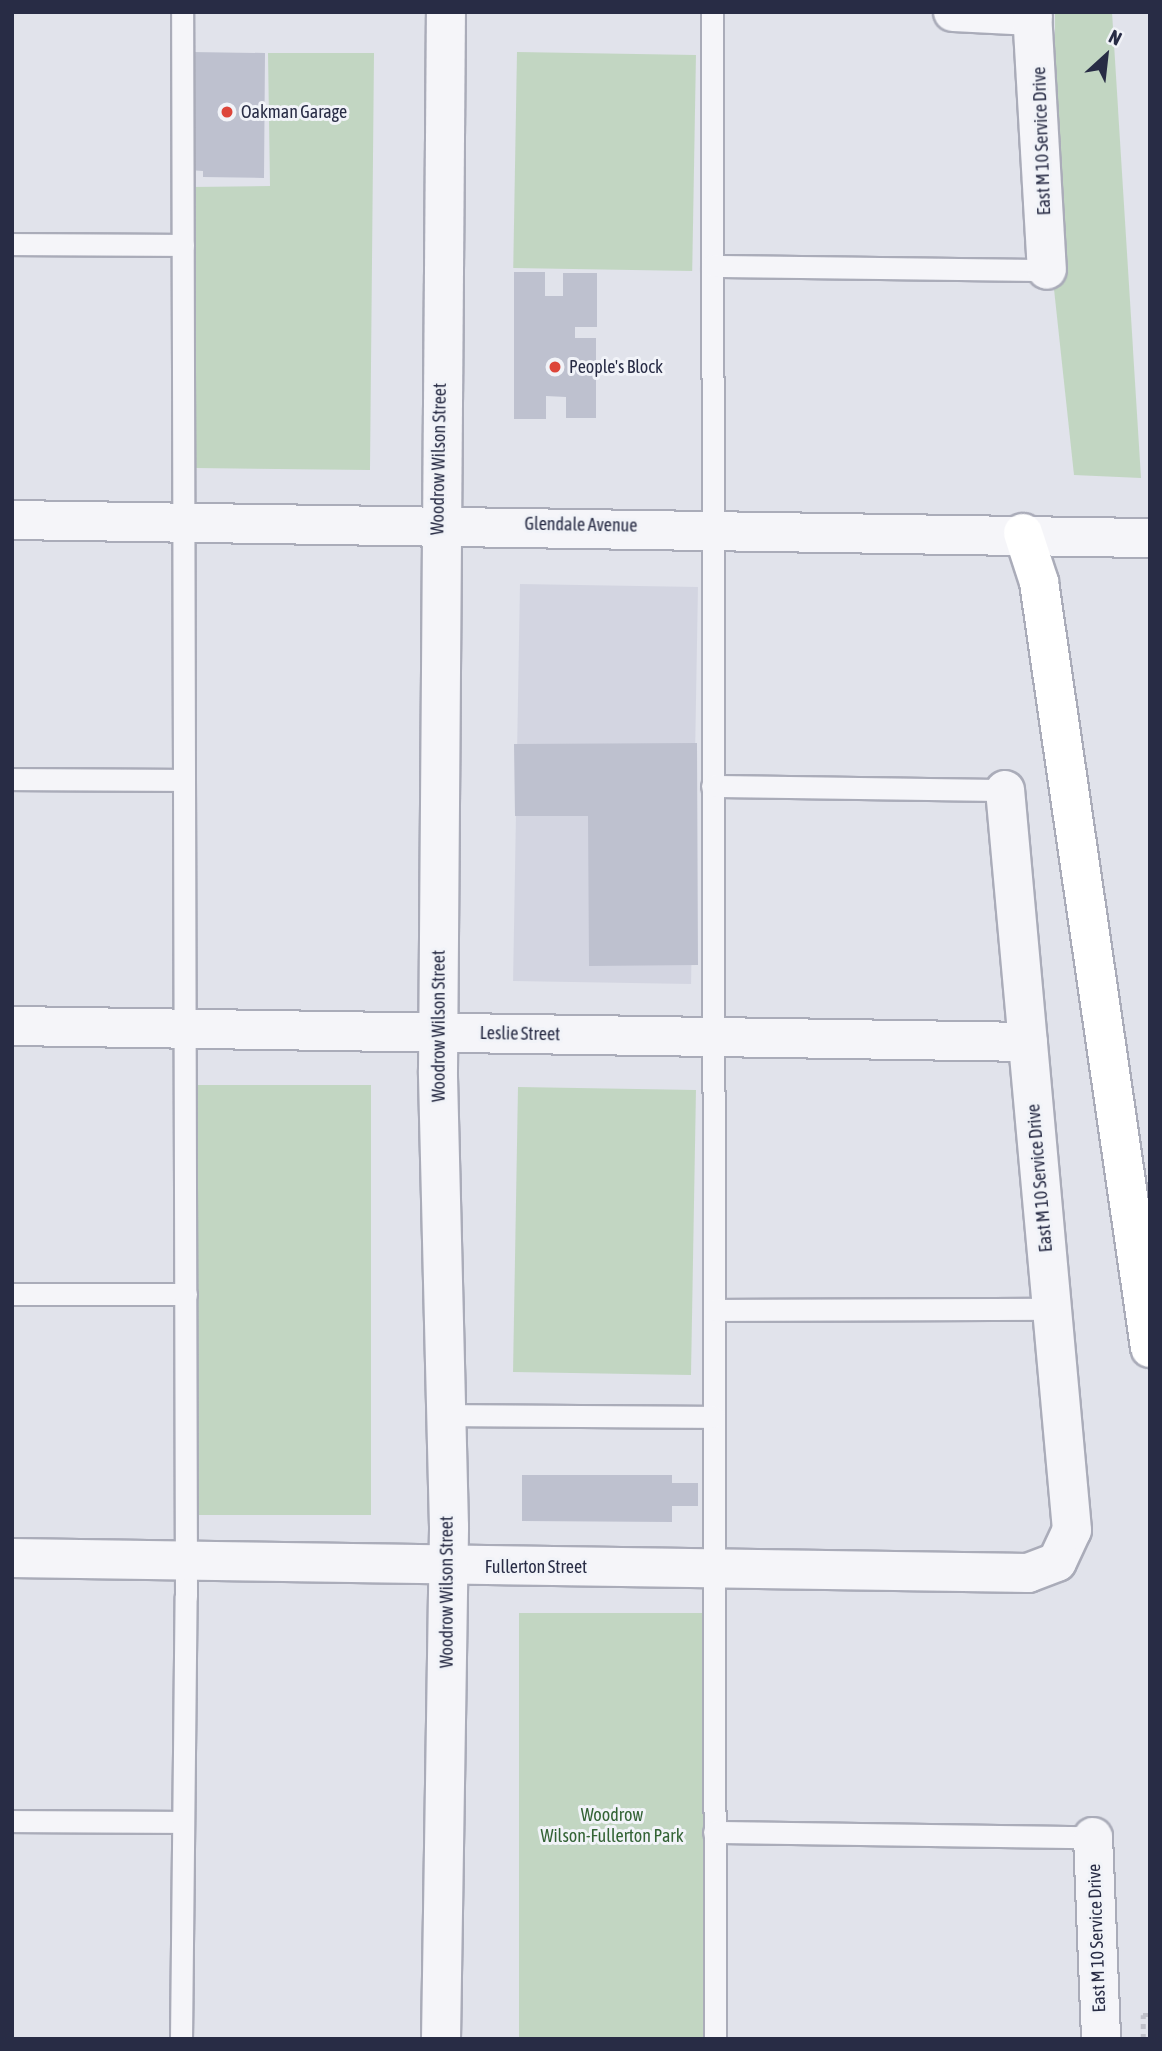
<!DOCTYPE html>
<html>
<head>
<meta charset="utf-8">
<style>
  body { margin:0 }
  #map { position:relative; width:1162px; height:2051px; overflow:hidden; background:#e1e3eb; font-family:"Asap Condensed",sans-serif }
  div>[style] { position:absolute }
  [style*='--x'] { left:calc(var(--x)*1px); top:calc(var(--y)*1px); width:calc(var(--w)*1px); rotate:calc(var(--a)*1deg) }
  .built>* { inset:0; background:#d3d5e1; transform-origin:0 0 }
  .green>* { inset:0; background:#c2d6c2; transform-origin:0 0 }
  .building>* { inset:0; background:#bec1cf }
  .path>* { height:4.5px; margin-top:-2.25px; transform-origin:0; background:repeating-linear-gradient(90deg,#c0c1ca 0 5px,transparent 0 10px) }
  .roads { filter:drop-shadow(2px 0 #aaacb9) drop-shadow(-2px 0 #aaacb9) drop-shadow(0 2px #aaacb9) drop-shadow(0 -2px #aaacb9) }
  .service>* { height:21px; margin:-10.5px; padding:0 10.5px; transform-origin:10.5px; border-radius:10.5px; background:#f5f5f9 }
  .minor>* { height:38px; margin:-19px; padding:0 19px; transform-origin:19px; border-radius:19px; background:#f5f5f9 }
  .tertiary>* { height:38px; margin:-19px; padding:0 19px; transform-origin:19px; border-radius:19px; background:#f5f5f9 }
  .motorway>* { height:38px; margin:-19px; padding:0 19px; transform-origin:19px; border-radius:19px; background:#fff }
  .dots>* { width:19px; height:19px; translate:-50% -50%; box-sizing:border-box; border:4px solid #f1f3f8; border-radius:50% }
  span { translate:-50% -50%; white-space:nowrap; text-align:center; line-height:1.15; -webkit-text-stroke:6px #f1f3f8; paint-order:stroke }
  .poi-label { font-size:18px; color:#282c45 }
  .left { translate:0 -50%; text-align:left }
  .street-label { font-size:18px; color:#282c45 }
  .park-label { font-size:18px; color:#336335 }
  .frame { position:absolute; inset:0; border:14px solid #282c45; pointer-events:none }
  .north { position:absolute; left:1071px; top:21px; width:70px; height:70px; -webkit-text-stroke:5px #f1f3f8; paint-order:stroke; rotate:27deg; font-size:19px; font-weight:700; line-height:28px; text-align:center; color:#282c45 }
  .north::after { content:''; display:block; margin:auto; width:24px; height:32px; background:#282c45; clip-path:polygon(50% 0,100% 100%,50% 72%,0 100%) }
</style>
</head>
<body>
<div id="map">
  <div class="built">
    <i style="left:520px;top:584px;width:178px;height:397px;rotate:1deg"></i>
  </div>
  <div class="green">
    <i style="clip-path:polygon(1055px 12px,1112px 12px,1141px 478px,1074px 475px,1054px 289px)"></i>
    <i style="left:517px;top:52px;width:179px;height:216px;rotate:1deg"></i>
    <i style="clip-path:polygon(268px 53px,374px 53px,370px 470px,196px 468px,192px 187px,270px 186px)"></i>
    <i style="left:371px;top:1085px;width:430px;height:175px;rotate:90deg"></i>
    <i style="left:518px;top:1087px;width:178px;height:285px;rotate:1deg"></i>
    <i style="left:519px;top:1613px;width:186px;height:426px"></i>
  </div>
  <div class="building">
    <i style="clip-path:polygon(191px 52px,265px 53px,264px 178px,203px 177px,203px 171px,189px 170px)"></i>
    <i style="clip-path:polygon(514px 272px,545px 272px,545px 296px,563px 296px,563px 273px,597px 273px,597px 327px,575px 327px,575px 338px,596px 338px,596px 418px,566px 418px,566px 397px,546px 396px,546px 419px,514px 419px)"></i>
    <i style="clip-path:polygon(697px 743px,698px 965px,589px 966px,588px 816px,515px 816px,514px 744px)"></i>
    <i style="clip-path:polygon(522px 1475px,672px 1475px,672px 1483px,698px 1483px,698px 1506px,672px 1506px,672px 1522px,522px 1521px)"></i>
  </div>
  <div class="path">
    <i style="--x:1143;--y:2039;--w:24;--a:-90"></i>
    <i style="--x:1143;--y:2015;--w:7;--a:0"></i>
  </div>
  <div class="roads">
    <div class="service">
      <i style="--x:712;--y:12;--w:2027;--a:89.92"></i>
      <i style="--x:12;--y:244;--w:171;--a:0.3"></i>
      <i style="--x:712;--y:266;--w:335;--a:0.7"></i>
      <i style="--x:12;--y:779;--w:172;--a:0.3"></i>
      <i style="--x:712;--y:786;--w:293;--a:0.8"></i>
      <i style="--x:12;--y:1294;--w:174;--a:0"></i>
      <i style="--x:714;--y:1310;--w:338;--a:-0.2"></i>
      <i style="--x:446;--y:1415;--w:268;--a:0.4"></i>
      <i style="--x:12;--y:1821;--w:171;--a:0.3"></i>
      <i style="--x:714;--y:1832;--w:379;--a:0.8"></i>
      <i style="--x:181;--y:2039;--w:443;--a:-89.4"></i>
      <i style="--x:186;--y:1596;--w:1584;--a:-90.14"></i>
    </div>
    <div class="minor">
      <i style="--x:953;--y:12;--w:80;--a:2.9"></i>
      <i style="--x:1032;--y:12;--w:258;--a:86.7"></i>
      <i style="--x:12;--y:1026;--w:1016;--a:0.9"></i>
      <i style="--x:12;--y:1558;--w:1016;--a:0.85"></i>
      <i style="--x:1028;--y:1573;--w:31;--a:-21"></i>
      <i style="--x:1057;--y:1562;--w:35;--a:-65"></i>
      <i style="--x:1072;--y:1530;--w:743;--a:-95.17"></i>
      <i style="--x:1093;--y:1837;--w:202;--a:87.7"></i>
      <i style="--x:441;--y:2039;--w:512;--a:-89.1"></i>
      <i style="--x:449;--y:1527;--w:456;--a:-91.4"></i>
      <i style="--x:438;--y:1071;--w:1059;--a:-89.57"></i>
    </div>
    <div class="tertiary">
      <i style="--x:12;--y:520;--w:1138;--a:0.91"></i>
    </div>
    <div class="motorway">
      <i style="--x:1023;--y:533;--w:52;--a:71.9"></i>
      <i style="--x:1039;--y:582;--w:774;--a:81.75"></i>
    </div>
  </div>
  <div class="dots">
    <i style="left:227px;top:112px;background:#dd453a"></i>
    <i style="left:555px;top:367px;background:#dd453a"></i>
  </div>
  <div class="poi-label">
    <span class="left" style="left:241px;top:112px">Oakman Garage</span>
    <span class="left" style="left:569px;top:367px">People's Block</span>
  </div>
  <div class="street-label">
    <span style="left:1042px;top:141px;rotate:-92deg">East M 10 Service Drive</span>
    <span style="left:439px;top:459px;rotate:-89deg">Woodrow Wilson Street</span>
    <span style="left:581px;top:525px;rotate:1deg">Glendale Avenue</span>
    <span style="left:439px;top:1026px;rotate:-90deg">Woodrow Wilson Street</span>
    <span style="left:520px;top:1034px;rotate:1deg">Leslie Street</span>
    <span style="left:1040px;top:1178px;rotate:-95deg">East M 10 Service Drive</span>
    <span style="left:536px;top:1567px">Fullerton Street</span>
    <span style="left:447px;top:1592px;rotate:-90deg">Woodrow Wilson Street</span>
    <span style="left:1097px;top:1938px;rotate:-92deg">East M 10 Service Drive</span>
  </div>
  <div class="park-label">
    <span style="left:612px;top:1826px">Woodrow<br>Wilson-Fullerton Park</span>
  </div>
  <div class="frame"></div>
  <div class="north">N</div>
</div>
</body>
</html>
